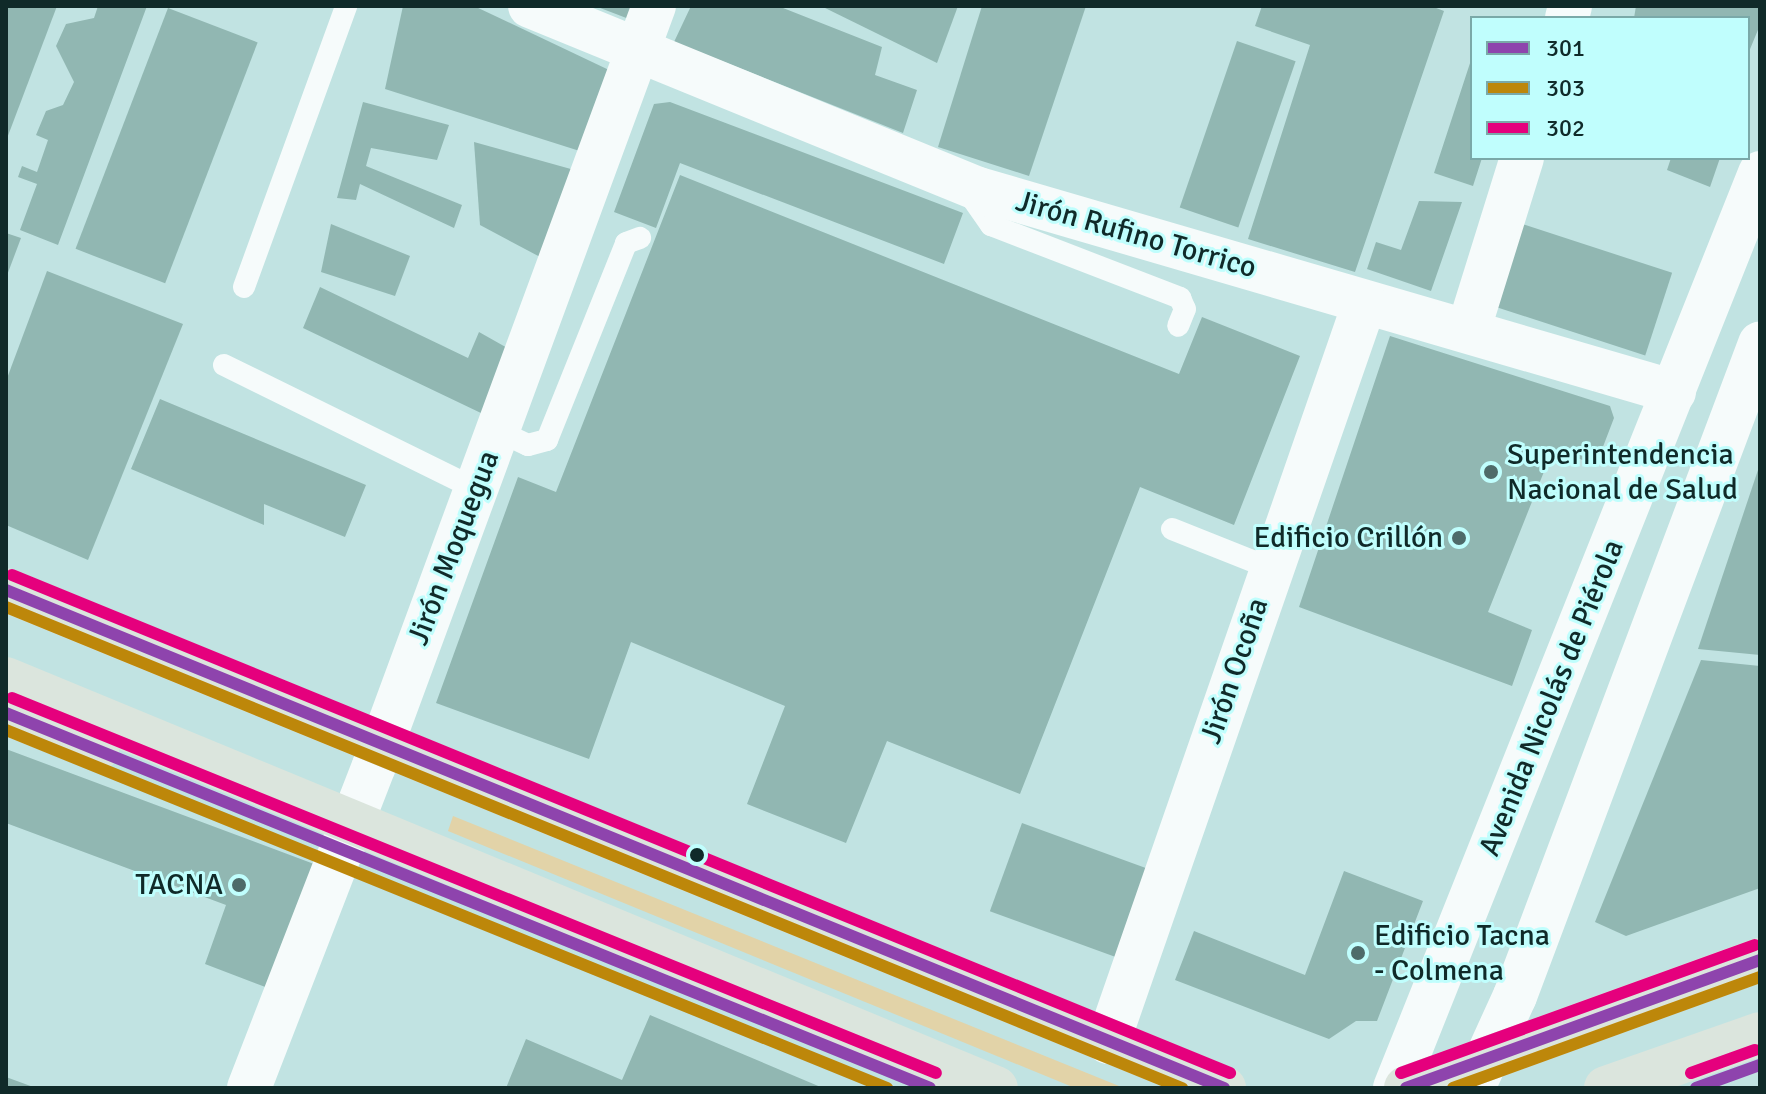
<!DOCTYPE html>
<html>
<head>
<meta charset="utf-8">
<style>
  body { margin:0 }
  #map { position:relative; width:1766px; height:1094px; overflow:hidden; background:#c1e3e2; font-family:Signika,sans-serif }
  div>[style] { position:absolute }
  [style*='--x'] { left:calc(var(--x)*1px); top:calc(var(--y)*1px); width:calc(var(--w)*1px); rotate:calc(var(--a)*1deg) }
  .green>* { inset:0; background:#e2d3a8 }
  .building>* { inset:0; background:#91b7b2; transform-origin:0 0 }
  .lane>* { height:22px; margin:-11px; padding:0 11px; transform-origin:11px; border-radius:11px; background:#f6fbfb }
  .street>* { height:44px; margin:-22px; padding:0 22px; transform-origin:22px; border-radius:22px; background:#f6fbfb }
  .secondary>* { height:44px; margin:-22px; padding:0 22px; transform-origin:22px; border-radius:22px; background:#f6fbfb }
  .primary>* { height:44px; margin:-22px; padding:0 22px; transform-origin:22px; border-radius:22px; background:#dbe5dd }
  .bus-1>* { height:12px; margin:-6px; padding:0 6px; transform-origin:6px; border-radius:6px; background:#8e44ad }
  .bus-2>* { height:12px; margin:-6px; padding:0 6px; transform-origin:6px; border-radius:6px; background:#bd870a }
  .bus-3>* { height:12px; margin:-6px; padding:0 6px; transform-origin:6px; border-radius:6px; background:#e5007d }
  .dots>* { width:22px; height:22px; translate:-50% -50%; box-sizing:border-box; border:4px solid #c0fefd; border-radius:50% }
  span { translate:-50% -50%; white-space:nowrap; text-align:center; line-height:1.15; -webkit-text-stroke:6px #c0fefd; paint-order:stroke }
  .street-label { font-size:30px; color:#102a29 }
  .poi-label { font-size:30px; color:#102a29 }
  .left { translate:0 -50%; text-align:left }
  .right { translate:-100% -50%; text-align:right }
  .frame { position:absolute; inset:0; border:8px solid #102a29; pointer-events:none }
  .legend { position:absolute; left:1470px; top:16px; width:280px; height:144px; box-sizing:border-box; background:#c0fefd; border:2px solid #7aa9a8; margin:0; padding:10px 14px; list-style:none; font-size:24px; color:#102a29 }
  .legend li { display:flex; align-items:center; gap:16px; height:40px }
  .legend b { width:40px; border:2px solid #7aa9a8 }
</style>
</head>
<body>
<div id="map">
  <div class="green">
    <i style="clip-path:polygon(453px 816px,1124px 1088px,1075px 1088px,448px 831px)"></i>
  </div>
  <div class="building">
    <i style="clip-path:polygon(6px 6px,57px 6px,6px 141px)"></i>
    <i style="clip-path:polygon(98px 6px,147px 6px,58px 245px,20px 230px,37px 184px,18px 177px,22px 166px,37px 172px,48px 140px,36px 135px,46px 111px,63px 105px,74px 82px,56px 46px,66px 24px,94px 18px)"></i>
    <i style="clip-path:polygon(403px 6px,474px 6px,609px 70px,586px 153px,385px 89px)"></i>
    <i style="clip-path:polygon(595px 6px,633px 6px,629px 19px)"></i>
    <i style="clip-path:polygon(691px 6px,778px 6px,882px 47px,875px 75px,917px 90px,903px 133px,674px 42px)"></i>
    <i style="clip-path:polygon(821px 6px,958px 6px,937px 63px)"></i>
    <i style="clip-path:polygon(982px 6px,1086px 6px,1029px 176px,938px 147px)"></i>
    <i style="clip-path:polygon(1262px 6px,1431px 6px,1444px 11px,1355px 272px,1248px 239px,1310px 45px,1255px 26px)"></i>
    <i style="clip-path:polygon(1636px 6px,1760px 6px,1760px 25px,1748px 54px,1748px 18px,1634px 18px)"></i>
    <i style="left:168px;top:8px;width:96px;height:258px;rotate:21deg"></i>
    <i style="left:1237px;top:41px;width:62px;height:176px;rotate:19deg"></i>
    <i style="clip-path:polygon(1472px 57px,1472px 158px,1482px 158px,1473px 186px,1434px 173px)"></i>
    <i style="clip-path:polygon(363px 102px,449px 125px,437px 160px,371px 148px,366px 166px,462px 205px,454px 228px,360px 184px,356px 200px,337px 198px)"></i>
    <i style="clip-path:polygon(670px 102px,963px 213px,944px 264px,680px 163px,656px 228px,614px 212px,654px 104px)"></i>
    <i style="clip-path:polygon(474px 142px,578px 171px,542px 258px,480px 225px)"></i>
    <i style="clip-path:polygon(1671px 158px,1720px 158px,1710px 187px,1667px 170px)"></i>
    <i style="clip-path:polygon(680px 175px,1179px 374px,1202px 317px,1300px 356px,1234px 525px,1140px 487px,1020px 794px,887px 741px,846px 843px,747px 804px,785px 706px,631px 642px,589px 759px,436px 703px,518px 477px,556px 492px)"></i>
    <i style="clip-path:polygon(1419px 201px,1462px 202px,1431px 291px,1367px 269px,1376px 242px,1401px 250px)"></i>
    <i style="left:1519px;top:223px;width:161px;height:87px;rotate:18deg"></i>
    <i style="clip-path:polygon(331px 224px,410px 256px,395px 296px,321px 272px)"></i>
    <i style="clip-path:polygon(6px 233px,21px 238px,6px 278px)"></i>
    <i style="clip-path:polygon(47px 271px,183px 324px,88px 560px,6px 525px,6px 381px)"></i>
    <i style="clip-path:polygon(320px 287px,468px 358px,479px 332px,511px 350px,483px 414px,303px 328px)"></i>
    <i style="clip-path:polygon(1390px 336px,1610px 406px,1614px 418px,1596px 465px,1553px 449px,1488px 612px,1532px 630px,1512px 686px,1299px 607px)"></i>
    <i style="clip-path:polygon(160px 399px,366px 485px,345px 537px,264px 504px,264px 525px,131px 469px)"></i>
    <i style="clip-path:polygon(1759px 467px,1760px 655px,1698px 649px)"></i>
    <i style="clip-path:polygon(1701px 660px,1760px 666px,1760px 888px,1626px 936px,1595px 922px)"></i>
    <i style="clip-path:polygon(6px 749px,314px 864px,268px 988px,205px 964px,226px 905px,6px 823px)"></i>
    <i style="left:1022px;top:823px;width:139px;height:94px;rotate:20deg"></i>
    <i style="clip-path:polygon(1344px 871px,1423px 901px,1377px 1021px,1356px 1021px,1329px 1039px,1175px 980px,1194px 931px,1305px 975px)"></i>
    <i style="clip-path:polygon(650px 1015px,823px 1088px,506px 1088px,526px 1039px,622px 1080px)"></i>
    <i style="clip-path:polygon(6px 1077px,36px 1088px,6px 1088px)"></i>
  </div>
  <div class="lane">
    <i style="--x:963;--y:185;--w:49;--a:55"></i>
    <i style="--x:991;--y:225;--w:203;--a:21.1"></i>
    <i style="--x:1180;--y:298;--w:12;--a:66"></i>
    <i style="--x:1185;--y:309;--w:18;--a:112"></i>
    <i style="--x:244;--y:287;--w:299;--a:-70"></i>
    <i style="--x:224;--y:365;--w:281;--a:26.2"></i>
    <i style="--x:498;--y:431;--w:33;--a:25"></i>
    <i style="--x:528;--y:445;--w:20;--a:-15"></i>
    <i style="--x:547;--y:440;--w:212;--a:-68.1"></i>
    <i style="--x:626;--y:243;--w:15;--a:-20"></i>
    <i style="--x:1172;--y:529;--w:105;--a:21.7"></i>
  </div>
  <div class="street">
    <i style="--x:530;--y:6;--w:485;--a:22.2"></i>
    <i style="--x:979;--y:189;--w:724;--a:16.28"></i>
    <i style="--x:1567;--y:18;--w:12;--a:-76"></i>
    <i style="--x:1469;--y:328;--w:178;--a:-72.7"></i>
    <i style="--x:1108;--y:1042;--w:783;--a:-70.85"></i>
    <i style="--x:249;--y:1088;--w:345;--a:-68.8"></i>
    <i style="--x:374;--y:766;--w:810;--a:-69.78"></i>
  </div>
  <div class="secondary">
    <i style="--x:1395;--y:1088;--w:985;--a:-68.25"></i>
    <i style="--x:1473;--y:1088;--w:101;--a:-65.5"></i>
    <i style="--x:1515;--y:996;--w:697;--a:-69.41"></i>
  </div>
  <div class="primary">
    <i style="--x:6;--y:590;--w:1316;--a:22.24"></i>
    <i style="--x:6;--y:679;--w:1071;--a:22.45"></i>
    <i style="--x:6;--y:713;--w:98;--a:21.6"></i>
    <i style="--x:1406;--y:1088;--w:376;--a:-19.9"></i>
    <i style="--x:1606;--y:1088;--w:163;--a:-19.3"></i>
  </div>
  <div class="bus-1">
    <i style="--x:6;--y:590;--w:1316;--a:22.24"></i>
    <i style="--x:6;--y:713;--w:997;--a:22.09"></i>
    <i style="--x:1406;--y:1088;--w:376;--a:-19.9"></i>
    <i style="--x:1696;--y:1088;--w:68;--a:-19.8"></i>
  </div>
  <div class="bus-2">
    <i style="--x:6;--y:607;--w:1271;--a:22.25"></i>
    <i style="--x:6;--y:730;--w:951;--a:22.11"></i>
    <i style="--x:1453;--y:1088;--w:326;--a:-19.9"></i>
  </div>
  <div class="bus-3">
    <i style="--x:12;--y:575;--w:1316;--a:22.24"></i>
    <i style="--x:12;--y:698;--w:997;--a:22.09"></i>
    <i style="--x:1401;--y:1073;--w:376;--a:-19.9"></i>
    <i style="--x:1691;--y:1073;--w:68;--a:-19.8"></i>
  </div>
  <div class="dots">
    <i style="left:1491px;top:472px;background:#4e6b6a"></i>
    <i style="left:1459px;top:538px;background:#4e6b6a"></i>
    <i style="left:697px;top:855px;background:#102a29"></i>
    <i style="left:239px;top:885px;background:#4e6b6a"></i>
    <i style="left:1358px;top:953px;background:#4e6b6a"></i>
  </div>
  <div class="street-label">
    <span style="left:1136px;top:235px;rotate:16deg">Jirón Rufino Torrico</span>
    <span style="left:454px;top:548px;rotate:-69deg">Jirón Moquegua</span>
    <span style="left:1235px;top:671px;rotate:-71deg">Jirón Ocoña</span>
    <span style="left:1552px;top:698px;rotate:-68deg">Avenida Nicolás de Piérola</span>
  </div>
  <div class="poi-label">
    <span class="left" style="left:1507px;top:472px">Superintendencia<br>Nacional de Salud</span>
    <span class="right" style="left:1443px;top:538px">Edificio Crillón</span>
    <span class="right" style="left:223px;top:885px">TACNA</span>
    <span class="left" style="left:1374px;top:953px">Edificio Tacna<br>- Colmena</span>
  </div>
  <div class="frame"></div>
  <ul class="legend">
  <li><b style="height:10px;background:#8e44ad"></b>301</li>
  <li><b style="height:10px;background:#bd870a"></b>303</li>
  <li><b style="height:10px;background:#e5007d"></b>302</li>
  </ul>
</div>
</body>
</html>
